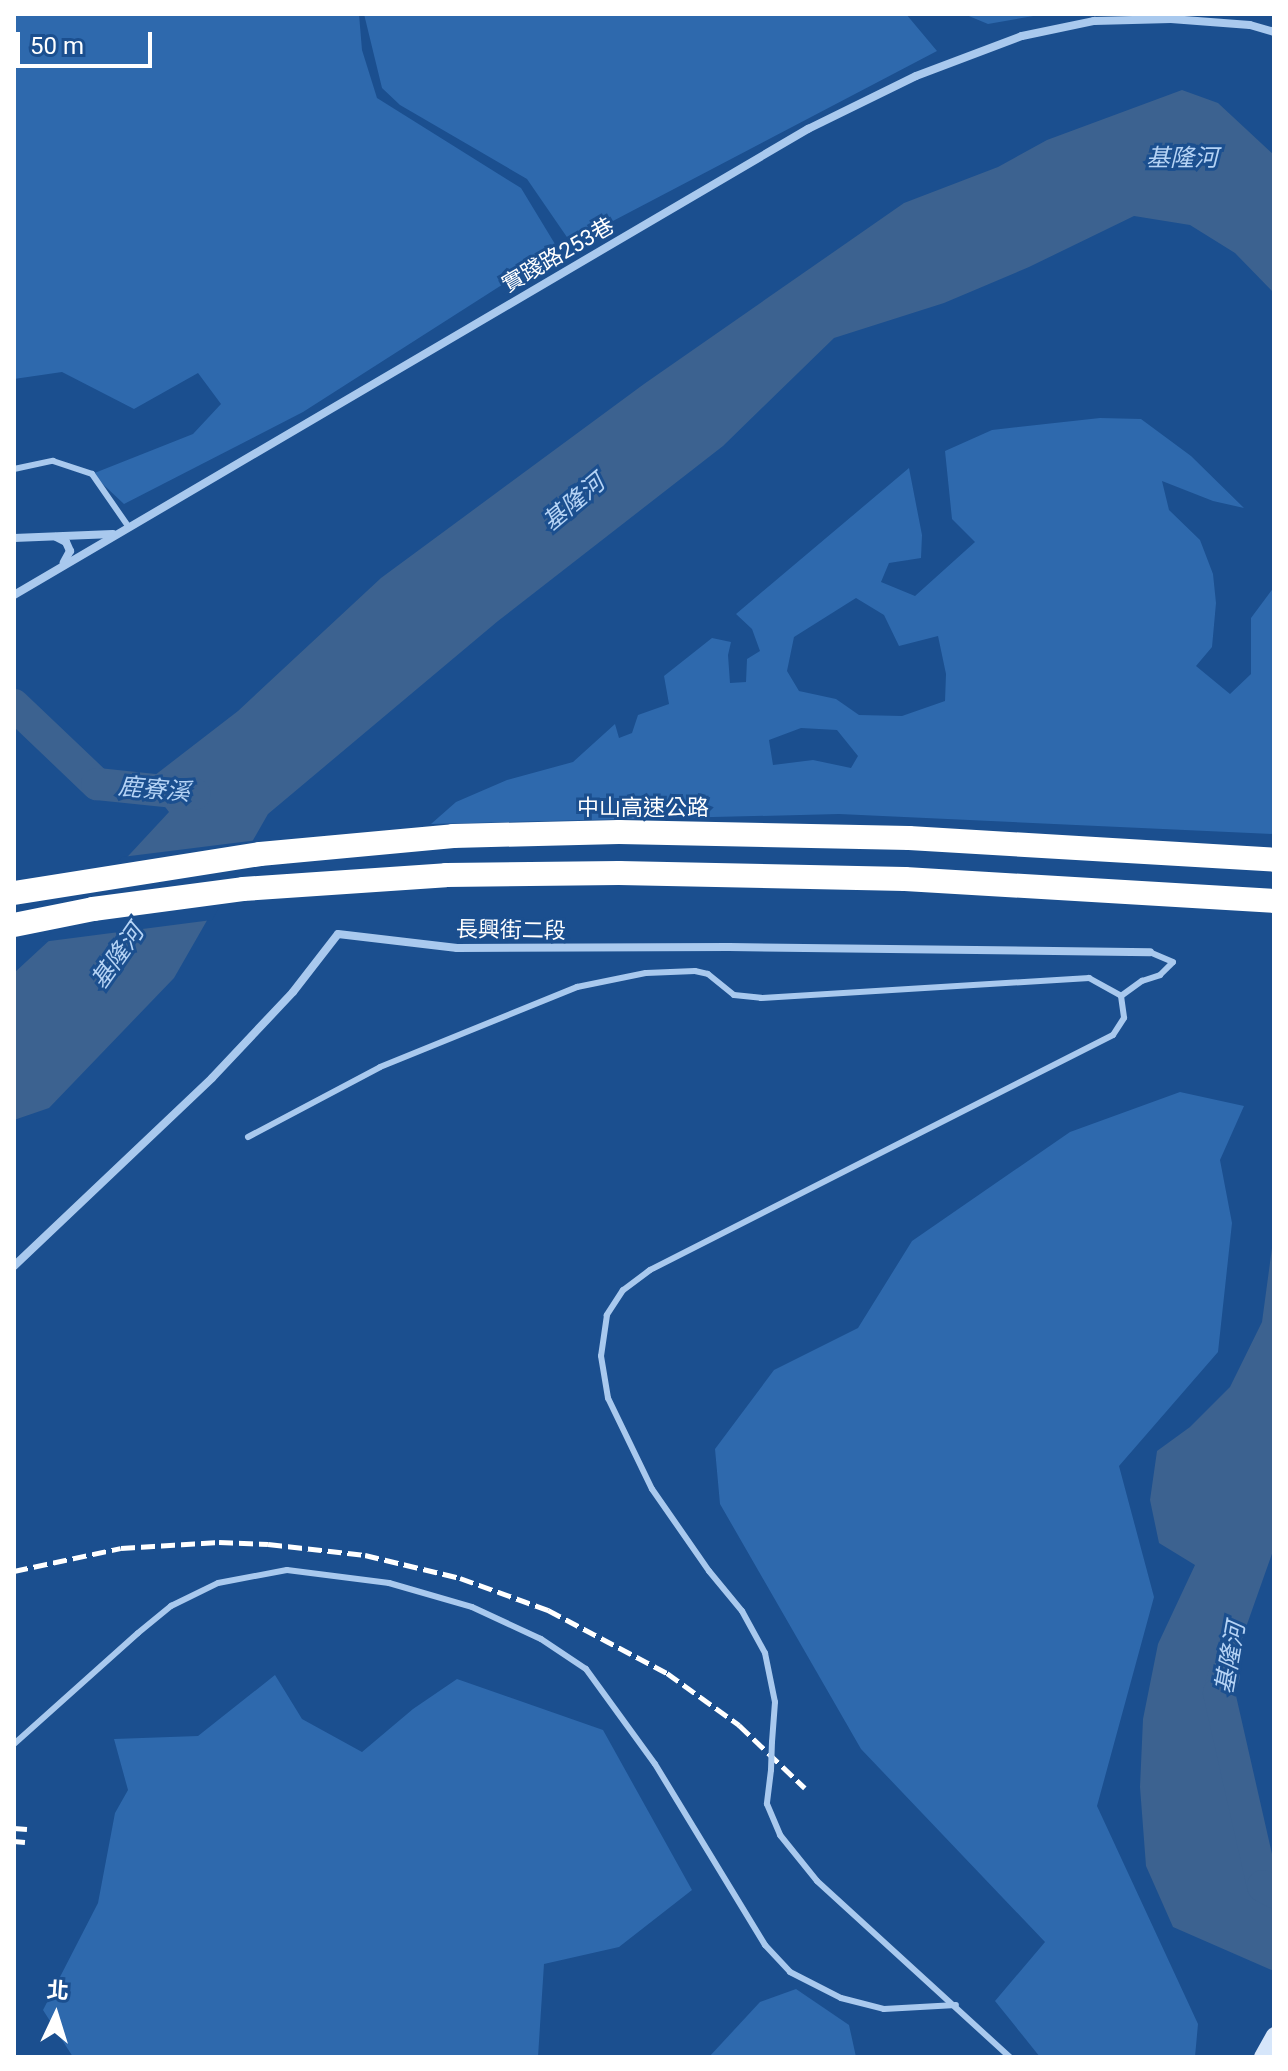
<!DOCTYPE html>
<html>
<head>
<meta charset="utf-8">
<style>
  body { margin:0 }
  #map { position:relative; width:1288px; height:2071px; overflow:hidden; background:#1b4f8f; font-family:Roboto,"Noto Sans TC",sans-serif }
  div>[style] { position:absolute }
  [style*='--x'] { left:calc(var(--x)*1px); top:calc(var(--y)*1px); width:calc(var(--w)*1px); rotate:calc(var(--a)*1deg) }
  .green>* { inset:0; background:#2e69ad }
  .water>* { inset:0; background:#3c6290 }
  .pier>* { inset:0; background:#1b4f8f }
  .river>* { height:32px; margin:-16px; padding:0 16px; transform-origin:16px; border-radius:16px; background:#3c6290 }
  .lane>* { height:6px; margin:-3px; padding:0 3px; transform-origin:3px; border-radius:3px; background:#a9c9ee }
  .street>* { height:8px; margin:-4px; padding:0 4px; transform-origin:4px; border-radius:4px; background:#a9c9ee }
  .secondary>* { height:16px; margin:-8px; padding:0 8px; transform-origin:8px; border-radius:8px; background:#d6e6fa }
  .highway>* { height:24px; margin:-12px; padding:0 12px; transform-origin:12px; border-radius:12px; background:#fff }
  .rail>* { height:5px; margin-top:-2.5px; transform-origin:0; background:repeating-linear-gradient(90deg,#fff 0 14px,transparent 0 20px) }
  .lane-bridge>* { height:6px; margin:-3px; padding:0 3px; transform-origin:3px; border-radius:3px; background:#a9c9ee }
  span { translate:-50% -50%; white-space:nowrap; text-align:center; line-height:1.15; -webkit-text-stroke:6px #1b4f8f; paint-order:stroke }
  .street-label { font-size:22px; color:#fff }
  .water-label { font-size:24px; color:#b5d3f5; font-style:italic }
  .frame { position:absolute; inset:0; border:16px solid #fff; pointer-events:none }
  .north { position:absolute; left:16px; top:1975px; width:80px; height:80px; -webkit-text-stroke:6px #1b4f8f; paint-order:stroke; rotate:4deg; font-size:22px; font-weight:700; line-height:32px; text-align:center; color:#fff }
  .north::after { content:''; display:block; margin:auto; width:28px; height:36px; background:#fff; clip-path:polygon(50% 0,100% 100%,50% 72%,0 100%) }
  .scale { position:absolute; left:16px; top:32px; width:136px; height:36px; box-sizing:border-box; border:4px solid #fff; border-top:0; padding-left:10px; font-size:24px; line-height:28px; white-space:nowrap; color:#fff; -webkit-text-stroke:6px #1b4f8f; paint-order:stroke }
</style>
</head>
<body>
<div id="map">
  <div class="green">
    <i style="clip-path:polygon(14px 14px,359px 14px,362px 50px,377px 98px,521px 188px,558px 249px,303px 412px,124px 504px,92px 474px,193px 434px,221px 404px,198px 373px,134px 409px,62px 372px,14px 379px)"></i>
    <i style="clip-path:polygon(364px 14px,906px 14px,937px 51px,571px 243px,527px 179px,400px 105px,382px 88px)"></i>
    <i style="clip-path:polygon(964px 14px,1045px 14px,988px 24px)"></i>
    <i style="clip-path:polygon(evenodd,1100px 418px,1141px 419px,1191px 456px,1244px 508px,1213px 501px,1162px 481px,1169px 510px,1200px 540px,1213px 574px,1216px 603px,1212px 647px,1196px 666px,1230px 694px,1251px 674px,1251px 618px,1274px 587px,1274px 834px,839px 814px,431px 824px,456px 802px,507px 780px,573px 762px,615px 724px,619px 738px,632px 733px,638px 715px,669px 704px,664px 676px,712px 638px,731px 642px,728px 655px,730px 683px,746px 682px,747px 659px,760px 651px,752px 629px,736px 614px,909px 468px,922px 535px,921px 558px,889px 563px,881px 582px,915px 596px,975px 542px,952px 519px,945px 451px,992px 430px,1100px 418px,856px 598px,884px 615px,899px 646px,938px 636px,946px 674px,945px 701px,902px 716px,859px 715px,836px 699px,799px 691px,787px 671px,794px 637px,856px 598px,1100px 418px,801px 728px,837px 730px,858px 756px,851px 768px,813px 760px,773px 765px,769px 740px,801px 728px)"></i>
    <i style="clip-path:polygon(1180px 1092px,1244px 1106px,1220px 1160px,1232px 1223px,1218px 1352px,1119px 1466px,1154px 1597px,1097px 1806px,1198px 2024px,1195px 2057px,1040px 2057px,995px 2001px,1045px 1942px,861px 1749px,720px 1504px,715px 1449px,774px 1370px,858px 1328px,912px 1241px,1070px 1132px)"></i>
    <i style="clip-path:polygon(275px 1675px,302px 1719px,362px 1752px,413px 1709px,457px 1679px,603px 1730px,692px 1890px,619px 1947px,544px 1964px,538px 2057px,73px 2057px,43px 2010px,98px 1903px,115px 1813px,128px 1790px,114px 1739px,198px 1736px)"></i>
    <i style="clip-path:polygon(796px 1989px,849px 2025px,856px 2057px,709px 2057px,760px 2002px)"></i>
  </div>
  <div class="water">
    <i style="clip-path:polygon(1182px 90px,1218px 103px,1274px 155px,1274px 293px,1235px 253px,1190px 225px,1134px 216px,1029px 267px,944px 303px,834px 338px,723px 446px,498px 621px,268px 814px,174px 978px,49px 1108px,14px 1120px,14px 973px,53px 937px,169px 812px,146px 782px,238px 711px,381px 578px,644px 384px,904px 203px,998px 167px,1047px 140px)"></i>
    <i style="clip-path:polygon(1274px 1233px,1274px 1548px,1222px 1695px,1240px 1835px,1274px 1873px,1274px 1971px,1173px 1927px,1146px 1866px,1140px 1787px,1143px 1719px,1158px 1644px,1195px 1565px,1159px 1543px,1150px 1500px,1157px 1451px,1190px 1427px,1230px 1387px,1262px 1322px)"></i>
  </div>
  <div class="pier">
    <i style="clip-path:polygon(257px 840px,212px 920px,42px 942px,122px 857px)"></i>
  </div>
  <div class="river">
    <i style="--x:14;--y:705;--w:115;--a:43.6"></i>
    <i style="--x:97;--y:784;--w:98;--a:5.9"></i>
    <i style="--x:1224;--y:1675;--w:19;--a:106"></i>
    <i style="--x:1219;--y:1693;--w:198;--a:77.2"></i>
    <i style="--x:1263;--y:1886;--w:13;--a:29"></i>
  </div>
  <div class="lane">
    <i style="--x:14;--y:469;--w:40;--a:-12"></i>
    <i style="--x:53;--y:461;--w:41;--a:18.4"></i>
    <i style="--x:92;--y:474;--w:63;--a:55.3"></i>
    <i style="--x:1121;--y:996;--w:26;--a:-36"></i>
    <i style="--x:1142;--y:981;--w:19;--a:-18"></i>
    <i style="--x:1160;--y:975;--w:18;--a:-45"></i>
    <i style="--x:1173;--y:962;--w:25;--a:-157"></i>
    <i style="--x:248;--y:1137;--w:149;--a:-27.9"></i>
    <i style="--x:380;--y:1067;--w:213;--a:-22.1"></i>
    <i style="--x:577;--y:987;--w:70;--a:-11.5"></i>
    <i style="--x:646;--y:973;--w:49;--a:-2.3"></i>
    <i style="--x:695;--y:971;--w:13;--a:13"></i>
    <i style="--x:708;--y:974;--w:33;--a:39"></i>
    <i style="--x:734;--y:995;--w:27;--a:6"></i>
    <i style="--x:761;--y:998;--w:329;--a:-3.5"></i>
    <i style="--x:1089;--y:978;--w:37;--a:29"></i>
    <i style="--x:1121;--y:996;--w:22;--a:82"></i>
    <i style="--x:1124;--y:1018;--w:20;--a:123"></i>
    <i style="--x:1113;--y:1035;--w:519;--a:153.09"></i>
    <i style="--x:650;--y:1270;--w:34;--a:143"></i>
    <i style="--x:623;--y:1290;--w:30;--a:123"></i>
    <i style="--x:607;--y:1315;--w:41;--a:98.3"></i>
    <i style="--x:601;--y:1356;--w:43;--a:80.5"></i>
    <i style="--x:608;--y:1398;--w:101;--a:64.2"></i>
    <i style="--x:652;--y:1489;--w:100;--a:55.2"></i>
    <i style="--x:709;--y:1571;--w:52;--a:50.5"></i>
    <i style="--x:742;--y:1611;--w:48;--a:61.3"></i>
    <i style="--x:765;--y:1653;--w:50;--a:78.5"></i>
    <i style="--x:775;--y:1702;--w:40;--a:94.3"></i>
    <i style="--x:14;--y:1744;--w:166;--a:-41.8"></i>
    <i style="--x:138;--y:1633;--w:43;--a:-39.3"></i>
    <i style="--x:171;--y:1606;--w:52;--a:-26.1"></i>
    <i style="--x:218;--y:1583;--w:70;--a:-10.7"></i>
    <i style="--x:287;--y:1570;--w:103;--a:7.3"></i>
    <i style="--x:389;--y:1583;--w:86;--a:16.1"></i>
    <i style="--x:472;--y:1607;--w:76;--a:24.9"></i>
    <i style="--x:541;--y:1639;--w:54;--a:33.7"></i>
    <i style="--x:586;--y:1669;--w:117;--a:54"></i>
    <i style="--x:655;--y:1764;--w:212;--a:58.7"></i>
    <i style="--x:765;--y:1945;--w:37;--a:47"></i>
    <i style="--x:790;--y:1972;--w:57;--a:27"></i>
    <i style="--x:841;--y:1998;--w:44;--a:14.3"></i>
    <i style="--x:884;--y:2009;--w:72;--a:-3.2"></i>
    <i style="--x:771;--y:1770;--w:34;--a:97"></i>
    <i style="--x:767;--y:1804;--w:34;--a:67"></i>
    <i style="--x:780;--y:1835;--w:59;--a:51.2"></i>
    <i style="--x:817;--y:1881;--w:261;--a:42.4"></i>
  </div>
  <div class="street">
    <i style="--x:56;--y:537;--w:11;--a:27"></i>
    <i style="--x:66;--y:542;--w:10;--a:66"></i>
    <i style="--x:70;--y:551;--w:13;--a:119"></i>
    <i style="--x:14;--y:538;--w:99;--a:-2.3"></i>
    <i style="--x:14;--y:595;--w:921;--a:-30.41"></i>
    <i style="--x:808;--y:129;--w:120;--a:-26.1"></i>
    <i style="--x:916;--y:76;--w:113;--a:-20.7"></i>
    <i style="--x:1022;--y:36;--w:74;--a:-11.8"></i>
    <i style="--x:1094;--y:21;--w:77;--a:-1.5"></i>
    <i style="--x:1171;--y:19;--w:79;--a:4.3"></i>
    <i style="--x:1250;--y:25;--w:25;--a:16"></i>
    <i style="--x:14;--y:1266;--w:273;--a:-43.5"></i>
    <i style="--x:212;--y:1078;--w:118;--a:-46.7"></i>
    <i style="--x:293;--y:992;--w:73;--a:-52.2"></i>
    <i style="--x:338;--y:934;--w:120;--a:6.7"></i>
    <i style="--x:457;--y:948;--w:272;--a:-0.2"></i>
    <i style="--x:729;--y:947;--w:421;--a:0.7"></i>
  </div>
  <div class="secondary">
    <i style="--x:1262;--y:2057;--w:25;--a:-61"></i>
  </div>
  <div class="highway">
    <i style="--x:14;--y:893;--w:249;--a:-9"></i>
    <i style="--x:260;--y:854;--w:194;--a:-5.3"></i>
    <i style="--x:453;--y:836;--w:166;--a:-1.4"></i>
    <i style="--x:619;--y:832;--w:290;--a:1.2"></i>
    <i style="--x:909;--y:838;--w:366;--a:3.4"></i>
    <i style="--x:14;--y:925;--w:81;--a:-11.4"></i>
    <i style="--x:93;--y:909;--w:151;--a:-7.6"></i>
    <i style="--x:243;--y:889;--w:203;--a:-3.9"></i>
    <i style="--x:446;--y:875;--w:173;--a:-0.7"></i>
    <i style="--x:619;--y:873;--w:286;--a:1.2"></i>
    <i style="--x:905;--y:879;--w:370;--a:3.4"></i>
  </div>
  <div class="rail">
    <i style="--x:14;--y:1571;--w:109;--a:-12.1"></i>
    <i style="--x:121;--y:1548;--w:98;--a:-3.5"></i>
    <i style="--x:219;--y:1542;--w:49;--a:2.3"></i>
    <i style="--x:268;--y:1544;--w:98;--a:6.5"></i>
    <i style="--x:365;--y:1555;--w:98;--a:13.6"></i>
    <i style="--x:460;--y:1578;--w:94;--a:20"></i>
    <i style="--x:548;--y:1610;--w:135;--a:27.9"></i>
    <i style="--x:667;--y:1673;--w:89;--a:35.8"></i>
    <i style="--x:739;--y:1725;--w:91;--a:43.7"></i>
    <i style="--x:14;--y:1828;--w:13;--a:4"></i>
    <i style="--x:14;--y:1841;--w:11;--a:5"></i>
  </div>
  <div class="lane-bridge">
    <i style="--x:771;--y:1770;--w:28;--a:-88"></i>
  </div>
  <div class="street-label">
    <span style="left:558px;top:255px;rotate:-30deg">實踐路253巷</span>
    <span style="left:643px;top:808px">中山高速公路</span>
    <span style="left:511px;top:930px;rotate:1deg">長興街二段</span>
  </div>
  <div class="water-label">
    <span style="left:1182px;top:159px">基隆河</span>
    <span style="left:574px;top:503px;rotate:-40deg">基隆河</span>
    <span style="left:154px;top:790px;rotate:5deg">鹿寮溪</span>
    <span style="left:118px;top:957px;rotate:-55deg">基隆河</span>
    <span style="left:1231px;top:1658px;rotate:-80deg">基隆河</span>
  </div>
  <div class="frame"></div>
  <div class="north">北</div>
  <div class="scale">50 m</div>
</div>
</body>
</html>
